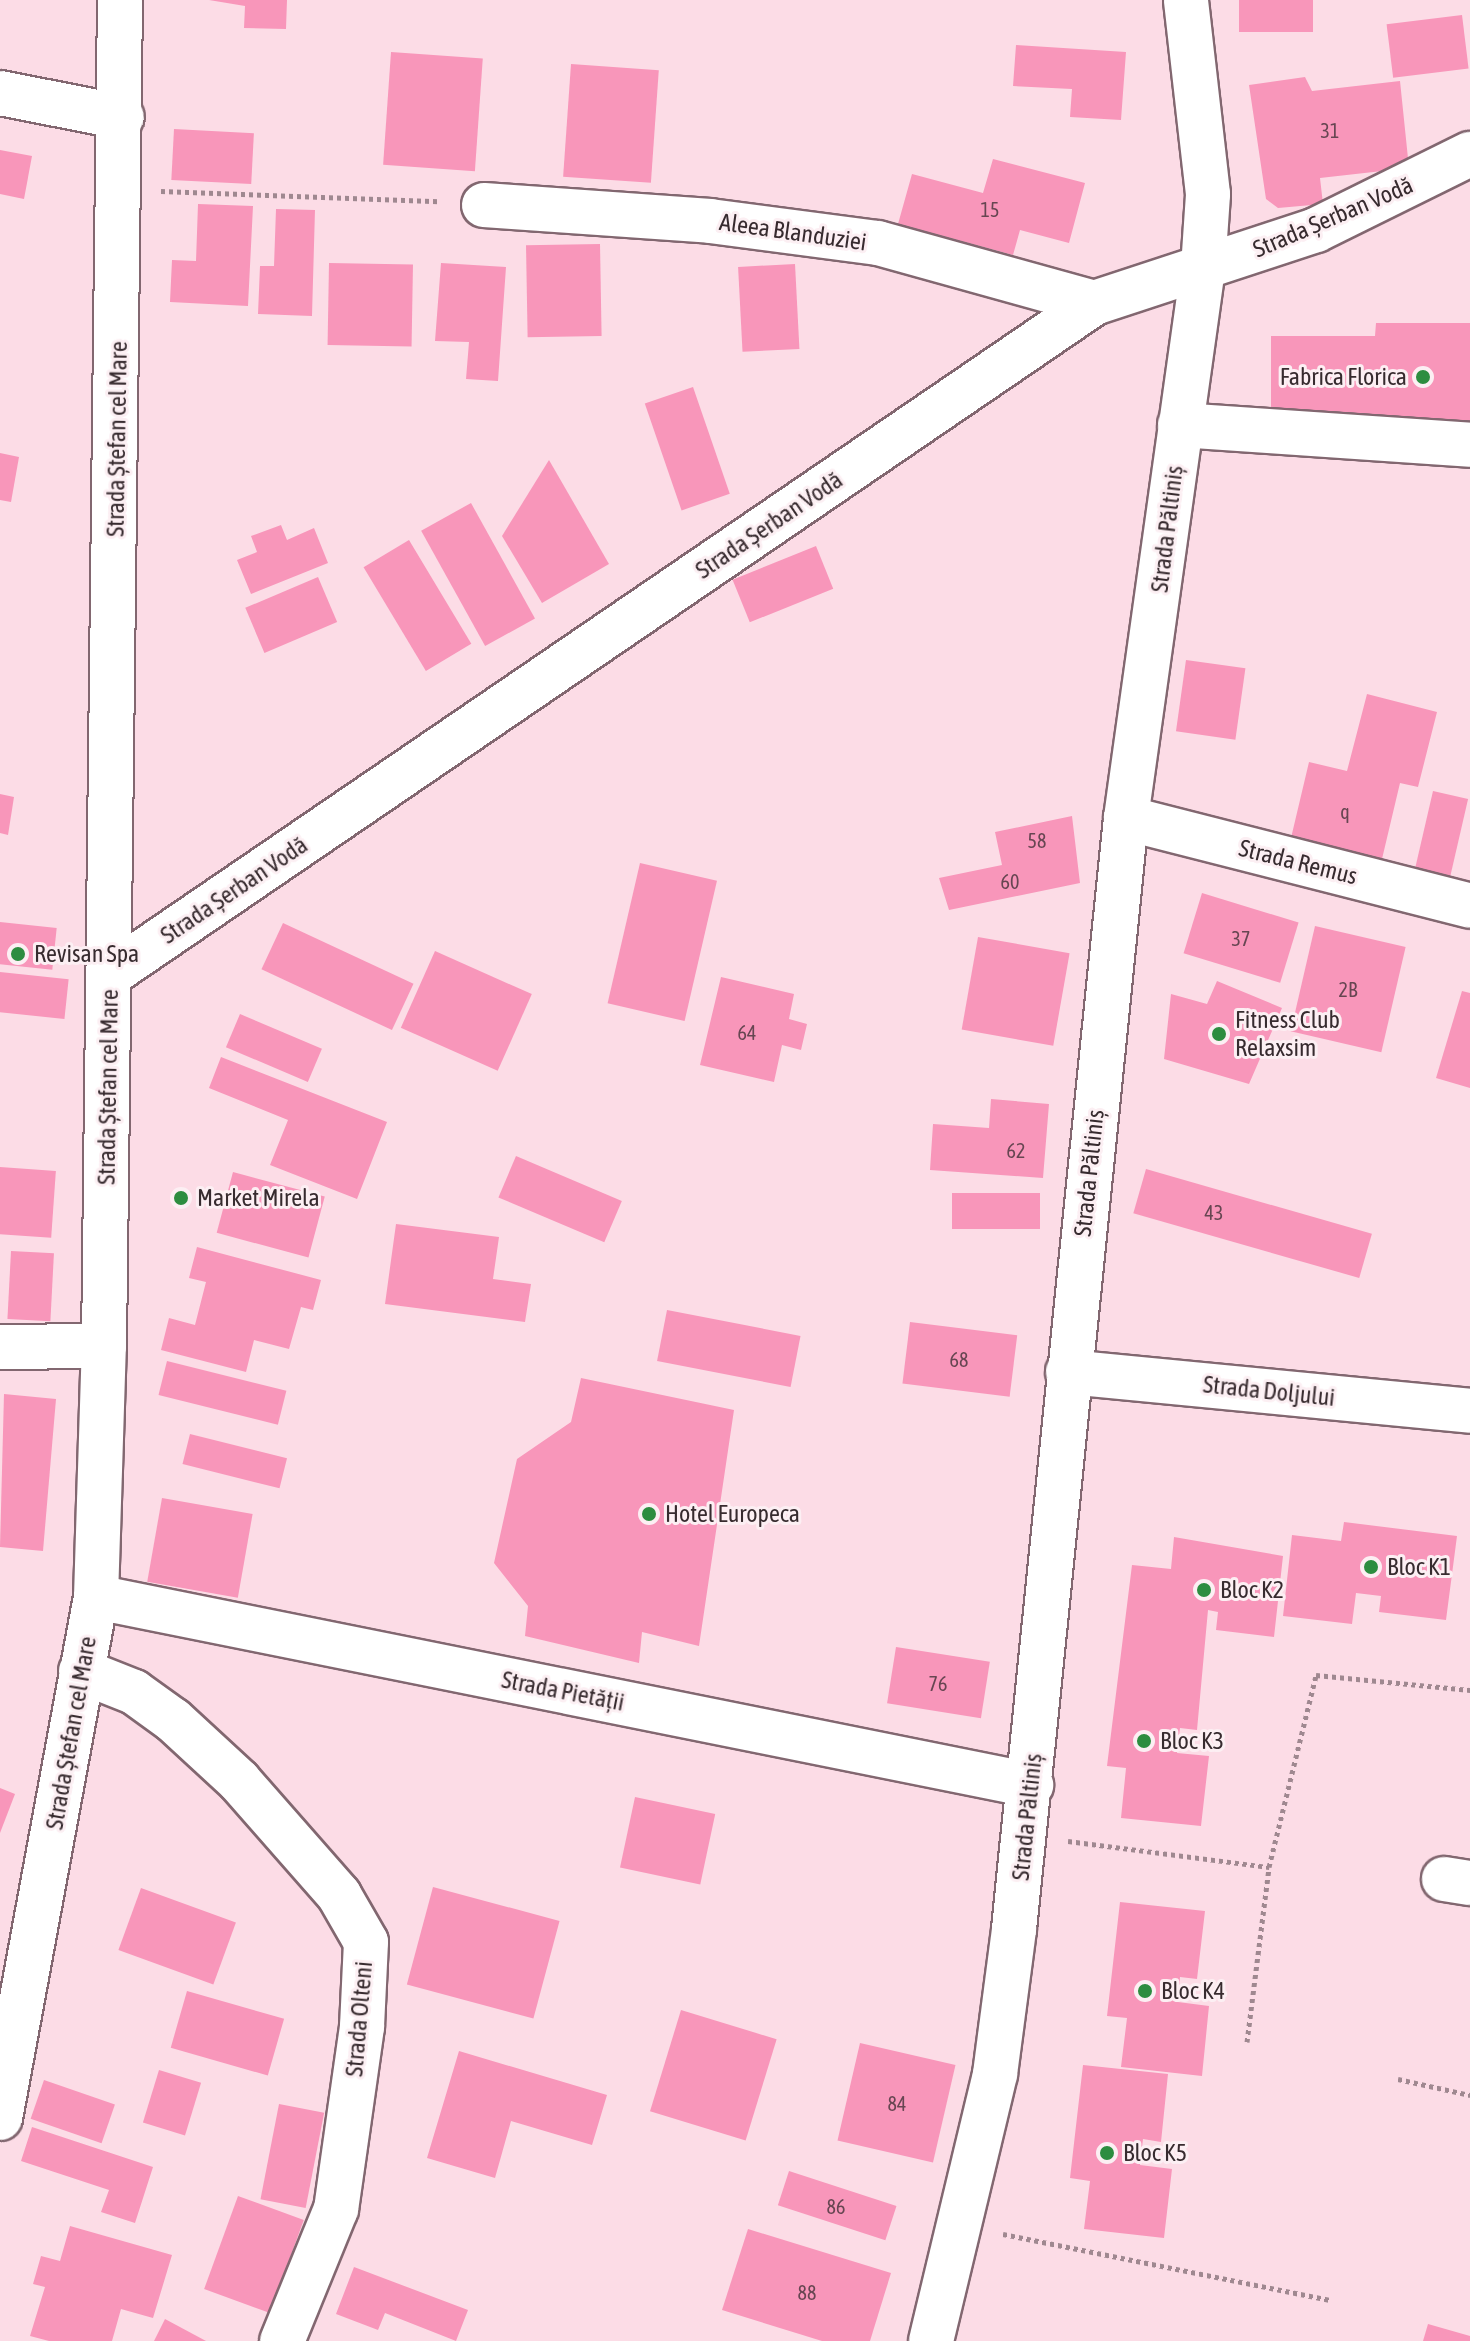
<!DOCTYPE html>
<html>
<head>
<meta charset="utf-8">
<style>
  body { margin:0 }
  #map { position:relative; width:1470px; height:2341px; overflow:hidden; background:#fcdce6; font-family:"Asap Condensed",sans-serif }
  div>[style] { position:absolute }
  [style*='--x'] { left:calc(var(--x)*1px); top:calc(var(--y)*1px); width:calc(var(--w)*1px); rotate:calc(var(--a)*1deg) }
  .building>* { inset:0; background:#f896ba; transform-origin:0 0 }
  .path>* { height:5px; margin-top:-2.5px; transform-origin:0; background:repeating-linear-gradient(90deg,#9f8890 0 4px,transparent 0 8px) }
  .roads { filter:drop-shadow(2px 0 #826770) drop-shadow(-2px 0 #826770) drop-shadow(0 2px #826770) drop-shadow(0 -2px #826770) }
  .minor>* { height:44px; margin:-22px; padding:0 22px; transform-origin:22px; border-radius:22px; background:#fff }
  .dots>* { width:22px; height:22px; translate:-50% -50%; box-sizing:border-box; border:4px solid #fceff3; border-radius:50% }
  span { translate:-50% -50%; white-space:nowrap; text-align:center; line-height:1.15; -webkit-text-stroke:6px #fceff3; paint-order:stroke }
  .number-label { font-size:20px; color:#674652 }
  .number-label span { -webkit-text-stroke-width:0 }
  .street-label { font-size:24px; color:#372b2f }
  .poi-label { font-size:24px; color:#372b2f }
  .right { translate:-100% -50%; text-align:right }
  .left { translate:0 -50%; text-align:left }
</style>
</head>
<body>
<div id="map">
  <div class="building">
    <i style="clip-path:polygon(209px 0,287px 0,286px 29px,244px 28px,245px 6px)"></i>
    <i style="left:1239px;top:0;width:74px;height:32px"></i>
    <i style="left:1462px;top:15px;width:54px;height:76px;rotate:83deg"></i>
    <i style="clip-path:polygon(1016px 45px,1126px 52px,1121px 120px,1070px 117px,1072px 89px,1013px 86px)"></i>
    <i style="left:391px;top:52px;width:92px;height:113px;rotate:4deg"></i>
    <i style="left:571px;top:64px;width:88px;height:113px;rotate:4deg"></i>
    <i style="clip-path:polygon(1305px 77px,1312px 91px,1400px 81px,1409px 168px,1320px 178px,1323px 204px,1278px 208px,1266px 199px,1249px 85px)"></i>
    <i style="left:174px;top:129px;width:80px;height:51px;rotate:3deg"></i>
    <i style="clip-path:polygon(0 150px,32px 156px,24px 199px,0 194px)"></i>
    <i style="clip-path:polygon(993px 159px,1085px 183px,1069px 243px,1020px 230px,1013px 255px,898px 224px,912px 174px,983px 193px)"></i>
    <i style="clip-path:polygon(198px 204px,253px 206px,248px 306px,170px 302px,172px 260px,196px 261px)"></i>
    <i style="clip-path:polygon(276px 209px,315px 210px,312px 316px,258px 314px,260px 266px,274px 266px)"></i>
    <i style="left:600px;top:244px;width:92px;height:74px;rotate:89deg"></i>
    <i style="left:329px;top:263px;width:84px;height:82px;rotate:1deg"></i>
    <i style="clip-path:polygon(441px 263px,506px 267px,498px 381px,466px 379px,469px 342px,435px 341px)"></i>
    <i style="left:795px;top:264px;width:85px;height:57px;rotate:87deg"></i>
    <i style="clip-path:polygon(1376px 323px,1470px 323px,1470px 430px,1271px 417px,1271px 336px,1375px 336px)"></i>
    <i style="left:693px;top:387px;width:113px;height:51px;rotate:71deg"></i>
    <i style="clip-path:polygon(0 453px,19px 457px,11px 502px,0 500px)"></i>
    <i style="clip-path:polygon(549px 460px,609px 564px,542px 603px,502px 536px)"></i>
    <i style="left:471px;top:503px;width:132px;height:57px;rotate:61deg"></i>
    <i style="clip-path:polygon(281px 525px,287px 540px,314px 528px,328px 563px,251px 594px,237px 560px,257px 552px,251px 536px)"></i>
    <i style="left:409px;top:540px;width:121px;height:53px;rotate:59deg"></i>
    <i style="left:816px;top:546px;width:46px;height:90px;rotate:68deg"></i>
    <i style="left:318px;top:577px;width:49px;height:79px;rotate:67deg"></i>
    <i style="left:1186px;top:660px;width:60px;height:72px;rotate:8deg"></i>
    <i style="clip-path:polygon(1367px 694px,1437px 712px,1418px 787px,1400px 783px,1382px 859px,1291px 838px,1309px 762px,1347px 771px)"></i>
    <i style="left:1433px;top:791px;width:36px;height:85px;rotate:13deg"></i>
    <i style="clip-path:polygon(0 794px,14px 797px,8px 835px,0 833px)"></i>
    <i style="clip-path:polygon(1072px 816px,1080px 883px,949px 910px,939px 878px,1002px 865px,995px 832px)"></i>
    <i style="left:640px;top:863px;width:79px;height:144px;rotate:13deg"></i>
    <i style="left:1202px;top:893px;width:101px;height:63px;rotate:17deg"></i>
    <i style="left:0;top:922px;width:57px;height:42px;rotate:6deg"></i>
    <i style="left:283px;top:923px;width:144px;height:51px;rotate:25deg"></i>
    <i style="left:1315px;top:926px;width:93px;height:108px;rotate:13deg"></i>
    <i style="left:978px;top:937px;width:93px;height:94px;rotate:10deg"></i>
    <i style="left:435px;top:951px;width:106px;height:84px;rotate:24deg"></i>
    <i style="left:0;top:972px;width:69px;height:40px;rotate:6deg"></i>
    <i style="clip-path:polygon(721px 977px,794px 994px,789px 1019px,807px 1024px,801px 1050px,782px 1045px,774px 1082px,700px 1065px)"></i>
    <i style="clip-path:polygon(1217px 981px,1282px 1008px,1249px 1084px,1164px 1059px,1171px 994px,1207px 1004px)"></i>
    <i style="clip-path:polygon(1462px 991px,1470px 993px,1470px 1088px,1436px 1078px)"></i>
    <i style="left:240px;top:1014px;width:89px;height:36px;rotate:23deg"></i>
    <i style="clip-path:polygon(221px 1057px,387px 1122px,357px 1199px,270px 1165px,288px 1120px,209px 1088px)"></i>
    <i style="clip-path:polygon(991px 1099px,1049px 1104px,1043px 1178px,930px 1170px,933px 1124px,989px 1128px)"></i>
    <i style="left:516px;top:1156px;width:115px;height:45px;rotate:23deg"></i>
    <i style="left:0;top:1167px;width:56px;height:67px;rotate:4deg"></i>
    <i style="left:1146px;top:1169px;width:235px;height:46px;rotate:16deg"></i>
    <i style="left:233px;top:1172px;width:95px;height:63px;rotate:15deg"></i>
    <i style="left:952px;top:1193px;width:88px;height:36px"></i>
    <i style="clip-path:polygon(396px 1224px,499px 1237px,493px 1279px,531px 1284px,525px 1322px,385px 1304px)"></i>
    <i style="clip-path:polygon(197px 1247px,321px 1280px,313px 1310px,301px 1307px,289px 1349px,254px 1340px,246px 1372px,161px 1350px,169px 1318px,195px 1325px,206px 1282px,189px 1278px)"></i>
    <i style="left:11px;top:1251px;width:43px;height:68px;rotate:3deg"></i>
    <i style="left:667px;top:1310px;width:136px;height:52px;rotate:11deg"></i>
    <i style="left:910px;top:1322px;width:108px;height:62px;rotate:7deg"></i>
    <i style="left:167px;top:1361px;width:123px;height:35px;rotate:14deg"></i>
    <i style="clip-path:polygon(581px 1378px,734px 1410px,699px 1646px,642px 1632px,639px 1663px,525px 1636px,528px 1606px,494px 1563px,517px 1459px,571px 1422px)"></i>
    <i style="clip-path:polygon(4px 1394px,56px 1399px,43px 1551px,0 1547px)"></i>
    <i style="left:190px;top:1434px;width:100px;height:31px;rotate:14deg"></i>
    <i style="left:162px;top:1498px;width:92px;height:85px;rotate:10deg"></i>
    <i style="clip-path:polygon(1344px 1522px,1457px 1536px,1446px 1620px,1379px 1612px,1381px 1596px,1356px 1593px,1352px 1624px,1283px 1616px,1292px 1535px,1341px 1541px)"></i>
    <i style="clip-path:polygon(1174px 1537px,1283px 1556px,1274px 1637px,1216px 1630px,1218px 1612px,1208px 1610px,1197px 1730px,1180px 1728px,1177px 1753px,1209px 1756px,1201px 1826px,1121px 1818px,1126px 1768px,1107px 1766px,1132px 1565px,1171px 1569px)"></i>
    <i style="left:896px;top:1647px;width:95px;height:57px;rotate:9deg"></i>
    <i style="clip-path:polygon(0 1788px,15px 1794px,0 1833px)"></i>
    <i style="left:635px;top:1797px;width:82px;height:72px;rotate:12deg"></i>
    <i style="left:433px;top:1887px;width:131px;height:101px;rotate:15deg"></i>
    <i style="left:141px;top:1888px;width:101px;height:66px;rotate:20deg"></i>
    <i style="clip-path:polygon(1120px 1902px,1205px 1911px,1197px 1979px,1180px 1977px,1178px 2002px,1209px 2006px,1202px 2076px,1121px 2067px,1127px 2018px,1107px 2016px)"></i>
    <i style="left:187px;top:1991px;width:101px;height:59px;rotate:16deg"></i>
    <i style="left:681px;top:2010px;width:100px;height:106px;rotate:17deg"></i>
    <i style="left:860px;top:2043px;width:98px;height:100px;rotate:13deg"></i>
    <i style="clip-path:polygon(459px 2051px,607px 2095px,592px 2145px,511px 2121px,495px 2178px,427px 2158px)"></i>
    <i style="clip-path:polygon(1083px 2065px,1168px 2074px,1161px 2142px,1143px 2139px,1140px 2165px,1172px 2169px,1164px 2238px,1084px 2229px,1090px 2181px,1070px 2178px)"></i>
    <i style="left:159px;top:2070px;width:44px;height:55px;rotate:17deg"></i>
    <i style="left:44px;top:2080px;width:75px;height:41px;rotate:19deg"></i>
    <i style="left:279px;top:2104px;width:46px;height:97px;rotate:11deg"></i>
    <i style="clip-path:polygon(32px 2127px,153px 2167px,135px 2223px,101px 2212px,109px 2190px,21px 2161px)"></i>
    <i style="left:789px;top:2171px;width:113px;height:36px;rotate:18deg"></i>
    <i style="left:238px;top:2196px;width:70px;height:99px;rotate:20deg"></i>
    <i style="clip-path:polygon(70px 2226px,172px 2255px,153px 2318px,121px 2309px,112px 2341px,49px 2341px,30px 2336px,45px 2287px,33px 2284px,41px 2256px,60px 2261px)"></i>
    <i style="clip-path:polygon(748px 2229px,891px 2273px,870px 2341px,822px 2341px,722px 2310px)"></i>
    <i style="clip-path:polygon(354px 2267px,468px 2310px,456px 2341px,385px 2313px,378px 2330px,336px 2314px)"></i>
    <i style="clip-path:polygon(165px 2319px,206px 2341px,154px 2341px)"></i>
    <i style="clip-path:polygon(1428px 2324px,1470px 2336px,1470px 2341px,1423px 2341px)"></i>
  </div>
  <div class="path">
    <i style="--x:161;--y:191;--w:278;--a:2.1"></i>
    <i style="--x:1068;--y:1841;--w:203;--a:7.4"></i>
    <i style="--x:1247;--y:2042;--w:176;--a:-82.8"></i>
    <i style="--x:1269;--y:1867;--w:198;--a:-76.2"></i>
    <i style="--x:1316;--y:1675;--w:155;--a:5.6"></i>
    <i style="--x:1398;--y:2079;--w:74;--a:12.5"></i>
    <i style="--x:1003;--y:2234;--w:335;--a:11.4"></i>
  </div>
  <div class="roads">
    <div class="minor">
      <i style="--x:0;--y:93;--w:124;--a:11.1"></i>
      <i style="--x:484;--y:205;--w:227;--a:4"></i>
      <i style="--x:710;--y:221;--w:169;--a:7.5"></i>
      <i style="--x:878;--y:243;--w:224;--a:15.5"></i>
      <i style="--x:1180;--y:425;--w:291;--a:3.9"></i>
      <i style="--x:1126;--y:818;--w:355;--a:14.3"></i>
      <i style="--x:109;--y:975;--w:1192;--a:-34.3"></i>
      <i style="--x:1094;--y:303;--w:234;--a:-18.2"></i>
      <i style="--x:1316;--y:230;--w:172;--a:-26.3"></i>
      <i style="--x:0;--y:1347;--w:104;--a:-0.6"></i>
      <i style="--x:1068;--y:1372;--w:404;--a:5.5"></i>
      <i style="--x:96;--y:1597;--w:954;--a:11.37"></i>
      <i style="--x:81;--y:1671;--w:57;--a:21.6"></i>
      <i style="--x:134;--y:1692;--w:48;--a:35.7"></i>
      <i style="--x:173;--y:1720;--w:90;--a:42.7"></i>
      <i style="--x:239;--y:1781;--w:152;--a:48.7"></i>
      <i style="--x:339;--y:1895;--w:54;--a:60.1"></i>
      <i style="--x:366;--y:1942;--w:85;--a:92.7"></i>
      <i style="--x:362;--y:2027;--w:184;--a:98.1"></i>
      <i style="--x:336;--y:2209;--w:143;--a:112.2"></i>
      <i style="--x:1444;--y:1879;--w:26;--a:9"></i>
      <i style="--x:0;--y:2118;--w:530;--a:-79.56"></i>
      <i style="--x:96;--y:1597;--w:251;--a:-88.2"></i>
      <i style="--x:104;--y:1346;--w:1346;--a:-89.32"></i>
      <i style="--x:931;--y:2341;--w:275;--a:-76.5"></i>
      <i style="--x:995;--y:2074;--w:146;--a:-82.5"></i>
      <i style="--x:1014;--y:1929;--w:1117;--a:-84.24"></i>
      <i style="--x:1126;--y:818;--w:555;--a:-82.03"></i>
      <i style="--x:1203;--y:268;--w:74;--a:-86.1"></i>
      <i style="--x:1208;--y:194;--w:195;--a:-96.5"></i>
    </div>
  </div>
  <div class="dots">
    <i style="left:1423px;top:377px;background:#2d8d40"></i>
    <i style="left:18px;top:954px;background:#2d8d40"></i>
    <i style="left:1219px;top:1034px;background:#2d8d40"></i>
    <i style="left:181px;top:1198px;background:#2d8d40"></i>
    <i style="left:649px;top:1514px;background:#2d8d40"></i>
    <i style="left:1371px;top:1567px;background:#2d8d40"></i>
    <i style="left:1204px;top:1590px;background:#2d8d40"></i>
    <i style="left:1144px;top:1741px;background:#2d8d40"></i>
    <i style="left:1145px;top:1991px;background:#2d8d40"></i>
    <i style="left:1107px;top:2153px;background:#2d8d40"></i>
  </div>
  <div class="number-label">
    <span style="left:1330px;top:130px">31</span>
    <span style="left:990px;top:209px">15</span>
    <span style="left:1345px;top:811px">q</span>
    <span style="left:1037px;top:840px">58</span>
    <span style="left:1010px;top:881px">60</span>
    <span style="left:1241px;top:938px">37</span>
    <span style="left:1348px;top:989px">2B</span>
    <span style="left:747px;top:1032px">64</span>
    <span style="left:1016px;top:1150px">62</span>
    <span style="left:1214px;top:1212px">43</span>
    <span style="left:959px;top:1359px">68</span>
    <span style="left:938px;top:1683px">76</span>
    <span style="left:897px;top:2103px">84</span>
    <span style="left:836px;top:2206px">86</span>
    <span style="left:807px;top:2292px">88</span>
  </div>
  <div class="street-label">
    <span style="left:1333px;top:217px;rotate:-23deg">Strada Șerban Vodă</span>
    <span style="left:793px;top:232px;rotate:8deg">Aleea Blanduziei</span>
    <span style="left:117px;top:439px;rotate:-89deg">Strada Ștefan cel Mare</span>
    <span style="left:769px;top:525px;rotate:-34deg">Strada Șerban Vodă</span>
    <span style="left:1167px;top:529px;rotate:-83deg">Strada Păltiniș</span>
    <span style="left:1298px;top:862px;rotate:14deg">Strada Remus</span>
    <span style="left:234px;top:890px;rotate:-34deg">Strada Șerban Vodă</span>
    <span style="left:108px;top:1087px;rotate:-89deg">Strada Ștefan cel Mare</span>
    <span style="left:1089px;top:1173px;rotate:-84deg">Strada Păltiniș</span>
    <span style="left:1269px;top:1391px;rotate:6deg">Strada Doljului</span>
    <span style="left:563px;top:1691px;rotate:11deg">Strada Pietății</span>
    <span style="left:71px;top:1733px;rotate:-80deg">Strada Ștefan cel Mare</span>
    <span style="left:1027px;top:1817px;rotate:-84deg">Strada Păltiniș</span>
    <span style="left:359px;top:2019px;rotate:-85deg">Strada Olteni</span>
  </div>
  <div class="poi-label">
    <span class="right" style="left:1407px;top:377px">Fabrica Florica</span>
    <span class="left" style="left:34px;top:954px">Revisan Spa</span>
    <span class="left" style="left:1235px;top:1034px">Fitness Club<br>Relaxsim</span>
    <span class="left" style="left:197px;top:1198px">Market Mirela</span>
    <span class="left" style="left:665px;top:1514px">Hotel Europeca</span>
    <span class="left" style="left:1387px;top:1567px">Bloc K1</span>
    <span class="left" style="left:1220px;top:1590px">Bloc K2</span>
    <span class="left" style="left:1160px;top:1741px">Bloc K3</span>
    <span class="left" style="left:1161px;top:1991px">Bloc K4</span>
    <span class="left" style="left:1123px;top:2153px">Bloc K5</span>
  </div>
</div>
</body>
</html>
